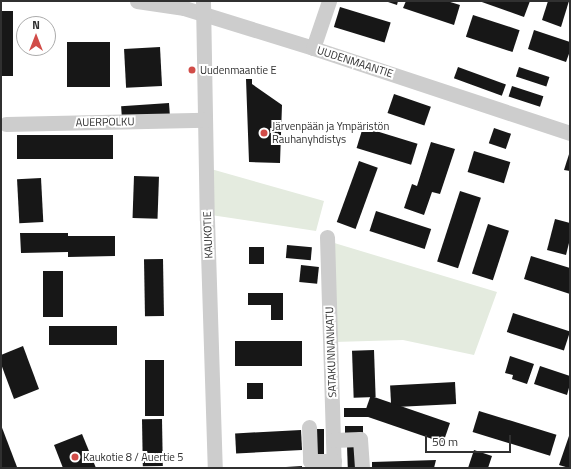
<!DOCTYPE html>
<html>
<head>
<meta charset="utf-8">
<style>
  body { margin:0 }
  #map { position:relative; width:571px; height:469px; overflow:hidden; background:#fff; font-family:"Titillium Web",sans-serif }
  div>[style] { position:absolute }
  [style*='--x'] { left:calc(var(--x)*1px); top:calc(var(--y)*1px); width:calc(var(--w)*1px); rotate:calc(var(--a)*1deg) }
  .green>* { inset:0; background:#e4ebdf }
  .building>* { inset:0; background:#171717; transform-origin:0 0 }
  .minor>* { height:15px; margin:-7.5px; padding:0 7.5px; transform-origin:7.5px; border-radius:7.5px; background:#cdcdcd }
  .dots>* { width:11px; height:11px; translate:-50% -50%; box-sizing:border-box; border:2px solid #fff; border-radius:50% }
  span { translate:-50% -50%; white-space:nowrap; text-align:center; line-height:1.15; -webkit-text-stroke:4px #fff; paint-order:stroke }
  .street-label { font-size:11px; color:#303030 }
  .poi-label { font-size:11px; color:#303030 }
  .left { translate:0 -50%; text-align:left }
  .frame { position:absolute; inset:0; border:2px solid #303030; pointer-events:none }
  .north { position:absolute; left:16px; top:16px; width:40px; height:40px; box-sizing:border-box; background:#fff; border:1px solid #acacac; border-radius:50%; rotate:0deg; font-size:11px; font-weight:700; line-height:16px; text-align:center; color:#303030 }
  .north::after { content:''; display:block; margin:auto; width:14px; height:18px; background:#d14c48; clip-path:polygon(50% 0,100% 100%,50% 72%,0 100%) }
  .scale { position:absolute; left:425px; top:435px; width:86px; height:18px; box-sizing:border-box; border:2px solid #303030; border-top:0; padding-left:5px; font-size:12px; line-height:14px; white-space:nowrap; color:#303030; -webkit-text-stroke:3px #fff; paint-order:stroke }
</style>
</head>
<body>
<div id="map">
  <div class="green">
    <i style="clip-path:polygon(211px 169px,324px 201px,316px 231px,211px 215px)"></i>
    <i style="clip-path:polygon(331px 242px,497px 292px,474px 355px,403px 340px,334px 342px)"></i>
  </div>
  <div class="building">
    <i style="clip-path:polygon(385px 1px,398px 1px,397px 5px)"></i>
    <i style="clip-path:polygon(406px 1px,447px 1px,460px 5px,454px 25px,403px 8px)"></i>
    <i style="clip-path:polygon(479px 1px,530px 1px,524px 17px)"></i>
    <i style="clip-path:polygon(548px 1px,569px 1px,561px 27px,542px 20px)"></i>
    <i style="left:340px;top:7px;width:53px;height:21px;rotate:17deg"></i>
    <i style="left:1px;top:11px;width:12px;height:65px"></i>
    <i style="left:473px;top:15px;width:49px;height:23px;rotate:18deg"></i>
    <i style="clip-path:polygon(534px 30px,570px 42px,570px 51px,566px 62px,528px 49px)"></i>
    <i style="left:67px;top:42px;width:43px;height:45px"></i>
    <i style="left:160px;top:47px;width:39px;height:36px;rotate:87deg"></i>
    <i style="left:458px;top:67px;width:51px;height:12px;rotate:20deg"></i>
    <i style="left:519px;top:67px;width:32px;height:10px;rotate:18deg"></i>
    <i style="clip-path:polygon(246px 79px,252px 79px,252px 84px,282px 105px,280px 163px,249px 162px)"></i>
    <i style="left:512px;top:86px;width:33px;height:11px;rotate:18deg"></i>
    <i style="left:394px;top:94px;width:39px;height:20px;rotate:19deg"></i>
    <i style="left:169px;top:103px;width:14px;height:48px;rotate:86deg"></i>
    <i style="left:363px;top:127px;width:57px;height:22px;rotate:17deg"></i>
    <i style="left:494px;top:128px;width:18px;height:16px;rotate:19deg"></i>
    <i style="left:113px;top:135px;width:24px;height:96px;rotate:90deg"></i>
    <i style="clip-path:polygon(431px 142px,455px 149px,440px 194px,432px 192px,424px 215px,404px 208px,412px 184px,417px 186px)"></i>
    <i style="left:474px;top:151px;width:38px;height:22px;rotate:17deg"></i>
    <i style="clip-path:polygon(570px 151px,570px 171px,564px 170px)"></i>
    <i style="left:359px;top:161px;width:20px;height:65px;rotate:20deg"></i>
    <i style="left:134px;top:176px;width:25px;height:42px;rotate:2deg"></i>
    <i style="left:41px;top:178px;width:44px;height:24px;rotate:87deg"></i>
    <i style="left:460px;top:191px;width:22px;height:74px;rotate:18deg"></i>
    <i style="left:376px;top:211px;width:58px;height:21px;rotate:18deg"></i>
    <i style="clip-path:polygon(555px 219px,570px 223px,570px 239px,566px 255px,547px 250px)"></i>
    <i style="left:488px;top:224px;width:22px;height:52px;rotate:18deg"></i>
    <i style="clip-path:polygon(20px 233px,68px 233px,68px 236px,115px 236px,115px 256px,68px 257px,68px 252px,21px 253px)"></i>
    <i style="left:287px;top:245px;width:25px;height:13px;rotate:5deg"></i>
    <i style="left:249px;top:247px;width:15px;height:17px"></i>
    <i style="clip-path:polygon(531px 256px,570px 268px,570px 294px,524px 279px)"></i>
    <i style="left:163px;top:259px;width:57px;height:19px;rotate:89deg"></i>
    <i style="left:301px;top:265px;width:18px;height:17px;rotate:6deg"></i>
    <i style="left:43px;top:271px;width:20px;height:46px"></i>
    <i style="clip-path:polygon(248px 293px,283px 293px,283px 320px,271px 320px,271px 305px,248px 305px)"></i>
    <i style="left:513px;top:313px;width:60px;height:20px;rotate:18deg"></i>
    <i style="left:117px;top:326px;width:19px;height:68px;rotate:90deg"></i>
    <i style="left:235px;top:341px;width:67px;height:25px"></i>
    <i style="clip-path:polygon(23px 346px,39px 389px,14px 399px,1px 364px,1px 355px)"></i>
    <i style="left:374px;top:350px;width:47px;height:22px;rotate:88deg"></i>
    <i style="clip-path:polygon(510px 356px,534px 364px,527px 384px,512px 379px,513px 375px,505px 373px)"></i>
    <i style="left:145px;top:360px;width:19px;height:56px"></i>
    <i style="clip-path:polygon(540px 366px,570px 376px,570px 384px,567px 395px,534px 384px)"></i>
    <i style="left:455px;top:382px;width:22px;height:65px;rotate:87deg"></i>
    <i style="left:247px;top:383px;width:16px;height:16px"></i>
    <i style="left:387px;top:408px;width:9px;height:43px;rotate:90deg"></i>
    <i style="left:479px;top:411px;width:81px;height:22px;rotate:17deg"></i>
    <i style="left:162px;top:419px;width:47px;height:20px;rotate:89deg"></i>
    <i style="left:450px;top:423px;width:21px;height:84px;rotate:109deg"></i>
    <i style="clip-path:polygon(1px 425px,17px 467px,14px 468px,1px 468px)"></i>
    <i style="left:363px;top:426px;width:7px;height:18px;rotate:90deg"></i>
    <i style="left:316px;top:429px;width:8px;height:28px"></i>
    <i style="left:301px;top:430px;width:20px;height:66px;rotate:87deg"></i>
    <i style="clip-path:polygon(570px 433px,570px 468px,569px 468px,559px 465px)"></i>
    <i style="clip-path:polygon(82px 434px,96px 468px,63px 468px,54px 445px)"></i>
    <i style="left:355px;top:445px;width:23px;height:8px;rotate:88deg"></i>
    <i style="clip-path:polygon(474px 450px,492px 456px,488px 468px,468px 468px)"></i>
    <i style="clip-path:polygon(436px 460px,434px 468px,372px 468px,372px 462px)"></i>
    <i style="clip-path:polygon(302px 466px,302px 468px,286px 468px,286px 467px)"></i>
  </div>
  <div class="minor">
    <i style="--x:137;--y:1;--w:48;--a:8.5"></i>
    <i style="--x:184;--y:8;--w:135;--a:17.2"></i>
    <i style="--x:313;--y:48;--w:271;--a:18.3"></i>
    <i style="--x:203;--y:1;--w:219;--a:89"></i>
    <i style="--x:207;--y:220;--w:248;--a:88.2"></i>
    <i style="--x:313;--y:48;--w:50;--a:-71.2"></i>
    <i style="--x:6;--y:124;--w:199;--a:-1.2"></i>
    <i style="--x:327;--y:237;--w:231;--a:88.3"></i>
    <i style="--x:309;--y:427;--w:34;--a:88"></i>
    <i style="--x:310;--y:461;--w:24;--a:0"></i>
    <i style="--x:333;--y:440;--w:27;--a:-2"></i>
    <i style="--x:360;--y:439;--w:29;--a:86"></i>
  </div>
  <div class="dots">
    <i style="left:192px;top:70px;background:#d14c48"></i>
    <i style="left:264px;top:133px;background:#d14c48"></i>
    <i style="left:75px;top:457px;background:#d14c48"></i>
  </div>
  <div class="street-label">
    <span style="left:355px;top:62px;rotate:18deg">UUDENMAANTIE</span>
    <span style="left:105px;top:122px;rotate:-1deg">AUERPOLKU</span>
    <span style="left:208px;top:235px;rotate:-92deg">KAUKOTIE</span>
    <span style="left:331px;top:352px;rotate:-92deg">SATAKUNNANKATU</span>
  </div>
  <div class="poi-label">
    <span class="left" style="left:200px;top:70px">Uudenmaantie E</span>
    <span class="left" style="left:272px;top:133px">Järvenpään ja Ympäristön<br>Rauhanyhdistys</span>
    <span class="left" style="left:83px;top:457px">Kaukotie 8 / Auertie 5</span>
  </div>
  <div class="frame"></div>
  <div class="north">N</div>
  <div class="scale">50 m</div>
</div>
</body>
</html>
